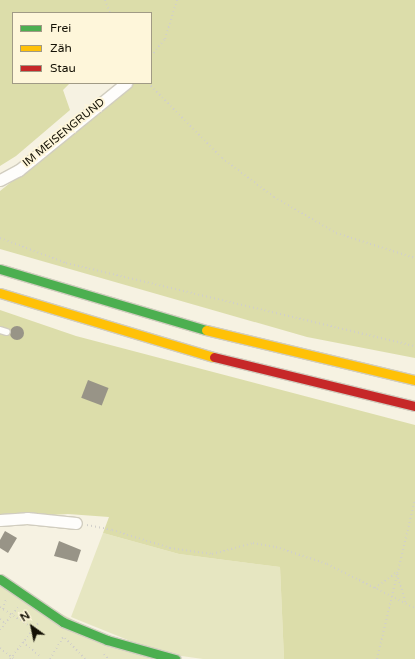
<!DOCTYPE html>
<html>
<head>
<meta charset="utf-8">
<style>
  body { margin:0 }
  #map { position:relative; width:415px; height:659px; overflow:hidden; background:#f6f2e2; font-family:"Varela Round",sans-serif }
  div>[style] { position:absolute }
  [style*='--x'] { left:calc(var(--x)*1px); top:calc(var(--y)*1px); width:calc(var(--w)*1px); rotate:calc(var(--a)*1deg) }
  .green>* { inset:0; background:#e6e6c1 }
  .forest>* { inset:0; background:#dcddaa }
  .building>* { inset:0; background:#989487; transform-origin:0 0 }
  .round { border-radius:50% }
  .path>* { height:2px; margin-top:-1px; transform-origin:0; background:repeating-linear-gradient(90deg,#d1cfca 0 1px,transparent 0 4px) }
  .roads { filter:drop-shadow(1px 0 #d1cdbf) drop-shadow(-1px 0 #d1cdbf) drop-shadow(0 1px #d1cdbf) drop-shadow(0 -1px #d1cdbf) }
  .lane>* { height:5.5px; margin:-2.75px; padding:0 2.75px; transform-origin:2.75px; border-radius:2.75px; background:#fefdfb }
  .street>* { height:11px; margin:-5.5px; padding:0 5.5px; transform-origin:5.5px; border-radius:5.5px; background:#fefdfb }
  .fast>* { height:9px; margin:-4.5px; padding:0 4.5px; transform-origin:4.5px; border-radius:4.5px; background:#4caf50 }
  .slow>* { height:9px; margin:-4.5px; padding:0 4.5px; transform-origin:4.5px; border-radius:4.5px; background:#ffc107 }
  .jam>* { height:9px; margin:-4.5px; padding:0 4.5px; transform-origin:4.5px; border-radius:4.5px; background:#c62828 }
  span { translate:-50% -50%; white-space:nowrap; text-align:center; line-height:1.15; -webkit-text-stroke:4px #fef6da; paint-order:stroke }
  .street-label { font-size:11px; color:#141105 }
  .legend { position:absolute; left:12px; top:12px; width:140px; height:72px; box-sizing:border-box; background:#fef6da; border:1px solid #a09a85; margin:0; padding:5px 7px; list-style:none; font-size:12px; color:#141105 }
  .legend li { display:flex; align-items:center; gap:8px; height:20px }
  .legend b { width:20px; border:1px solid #a09a85 }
  .north { position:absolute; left:12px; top:607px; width:40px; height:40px; -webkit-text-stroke:3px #fef6da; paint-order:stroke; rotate:327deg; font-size:11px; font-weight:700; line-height:16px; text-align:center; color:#141105 }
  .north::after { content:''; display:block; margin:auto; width:14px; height:18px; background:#141105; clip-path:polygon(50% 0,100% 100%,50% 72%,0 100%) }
</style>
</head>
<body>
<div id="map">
  <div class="green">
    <i style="clip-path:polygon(103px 533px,179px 554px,280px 567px,284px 659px,203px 659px,160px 653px,71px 617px)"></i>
    <i style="clip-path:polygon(0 583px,151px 659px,0 659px)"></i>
  </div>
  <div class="forest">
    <i style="clip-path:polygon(0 0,415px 0,415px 358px,307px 337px,0 249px,0 191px,123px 93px,119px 83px,151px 83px,151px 13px,13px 13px,13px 83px,70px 83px,63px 90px,70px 110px,16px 156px,0 166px)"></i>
    <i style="clip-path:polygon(0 310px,76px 336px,415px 425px,415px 659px,284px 659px,280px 567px,179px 554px,103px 533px,109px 517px,68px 514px,0 518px)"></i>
  </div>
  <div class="building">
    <i class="round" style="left:10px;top:326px;width:14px;height:14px"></i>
    <i style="left:88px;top:380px;width:22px;height:19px;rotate:21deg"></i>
    <i style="clip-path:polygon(5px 531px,17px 538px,8px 553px,0 548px,0 540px)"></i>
    <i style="clip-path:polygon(59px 541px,81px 550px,77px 562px,54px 556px)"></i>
  </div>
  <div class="path">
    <i style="--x:105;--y:0;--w:14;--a:69"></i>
    <i style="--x:151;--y:56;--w:22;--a:-51"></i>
    <i style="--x:165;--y:39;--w:41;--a:-72.9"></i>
    <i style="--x:148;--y:83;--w:105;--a:45.4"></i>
    <i style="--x:222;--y:158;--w:65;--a:36.9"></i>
    <i style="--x:274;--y:197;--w:72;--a:30.1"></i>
    <i style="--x:336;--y:233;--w:83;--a:17.6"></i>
    <i style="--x:0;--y:238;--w:71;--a:20.7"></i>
    <i style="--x:66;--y:263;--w:359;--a:13.4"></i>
    <i style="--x:87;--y:525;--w:25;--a:11"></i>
    <i style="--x:112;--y:530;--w:61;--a:17.2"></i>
    <i style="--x:170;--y:548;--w:42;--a:8.1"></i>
    <i style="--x:212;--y:554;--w:42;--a:-15"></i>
    <i style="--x:253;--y:543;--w:23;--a:10"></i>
    <i style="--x:276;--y:547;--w:54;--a:18.4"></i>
    <i style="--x:327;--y:564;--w:98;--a:26.6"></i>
    <i style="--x:397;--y:574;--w:30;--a:73"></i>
    <i style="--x:375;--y:588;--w:27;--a:-36"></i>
    <i style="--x:0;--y:607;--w:40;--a:32.9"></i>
    <i style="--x:3;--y:609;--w:10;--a:-73"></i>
    <i style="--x:0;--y:619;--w:6;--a:39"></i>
    <i style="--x:0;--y:630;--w:29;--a:-52"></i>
    <i style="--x:65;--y:638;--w:29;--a:46"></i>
    <i style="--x:23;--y:642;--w:23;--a:40"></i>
    <i style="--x:0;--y:648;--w:18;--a:38"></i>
    <i style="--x:104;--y:654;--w:6;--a:51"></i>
    <i style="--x:10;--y:659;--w:47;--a:-51.9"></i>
    <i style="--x:50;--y:659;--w:27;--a:-59"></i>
    <i style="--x:377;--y:659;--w:164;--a:-76.6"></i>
  </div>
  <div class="roads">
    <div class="lane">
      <i style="--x:0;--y:330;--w:7;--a:16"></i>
    </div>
    <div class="street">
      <i style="--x:0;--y:180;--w:21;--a:-28"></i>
      <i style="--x:19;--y:170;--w:138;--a:-39.1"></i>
      <i style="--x:0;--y:520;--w:27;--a:-4"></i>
      <i style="--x:27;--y:518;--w:49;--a:5.8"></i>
    </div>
    <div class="fast">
      <i style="--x:0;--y:269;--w:215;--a:16.5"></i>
      <i style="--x:0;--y:579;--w:76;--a:34.3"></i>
      <i style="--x:63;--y:622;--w:48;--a:22.2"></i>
      <i style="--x:107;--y:640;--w:71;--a:15.6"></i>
    </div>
    <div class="slow">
      <i style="--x:0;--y:293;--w:223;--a:16.7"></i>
      <i style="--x:206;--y:330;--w:215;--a:13.5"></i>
    </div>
    <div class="jam">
      <i style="--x:214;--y:357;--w:207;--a:13.7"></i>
    </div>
  </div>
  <div class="street-label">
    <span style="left:64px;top:133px;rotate:-39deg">IM MEISENGRUND</span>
  </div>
  <ul class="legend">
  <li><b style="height:5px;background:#4caf50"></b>Frei</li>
  <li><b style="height:5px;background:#ffc107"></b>Zäh</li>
  <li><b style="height:5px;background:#c62828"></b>Stau</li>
  </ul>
  <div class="north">N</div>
</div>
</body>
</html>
